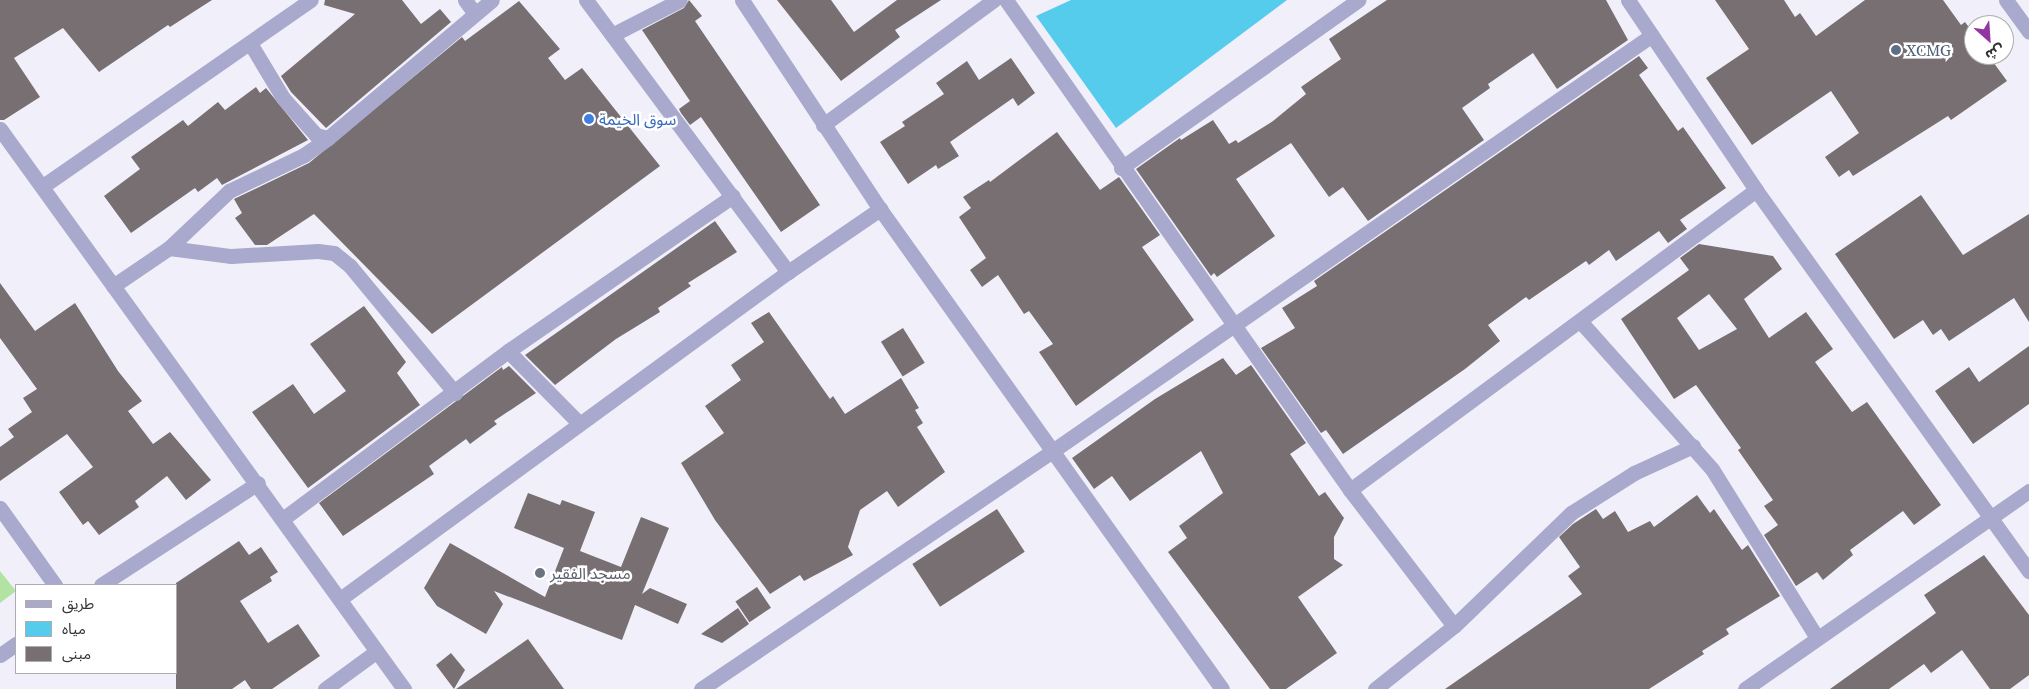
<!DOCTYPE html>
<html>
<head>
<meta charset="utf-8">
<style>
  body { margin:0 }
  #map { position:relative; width:2029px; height:689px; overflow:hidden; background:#f1f0fa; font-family:"Source Serif 4","Noto Sans Arabic",serif }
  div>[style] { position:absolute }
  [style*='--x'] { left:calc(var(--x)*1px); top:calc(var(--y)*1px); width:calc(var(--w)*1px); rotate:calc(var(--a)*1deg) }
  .green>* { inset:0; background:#b3e3a3 }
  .water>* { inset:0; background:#56cced }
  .building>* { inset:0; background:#786f72; transform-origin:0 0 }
  .street>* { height:15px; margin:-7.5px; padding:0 7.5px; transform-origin:7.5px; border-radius:7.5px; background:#a8a9cc }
  .dots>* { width:14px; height:14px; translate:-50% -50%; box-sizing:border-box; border:2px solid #fff; border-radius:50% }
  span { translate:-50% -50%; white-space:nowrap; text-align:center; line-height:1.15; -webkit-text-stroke:5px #fff; paint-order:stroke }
  .service-label { font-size:16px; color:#4e5e75 }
  .left { translate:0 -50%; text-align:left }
  .shop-label { font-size:16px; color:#366cbe }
  .worship-label { font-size:16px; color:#5b616d }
  .legend { position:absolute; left:15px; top:584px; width:162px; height:90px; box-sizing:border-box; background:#fff; border:1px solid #adadaf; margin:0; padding:6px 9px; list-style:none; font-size:15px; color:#333336 }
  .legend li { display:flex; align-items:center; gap:10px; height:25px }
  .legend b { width:25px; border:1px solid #adadaf }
  .north { position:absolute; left:1964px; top:15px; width:50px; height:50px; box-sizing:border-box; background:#fff; border:1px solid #adadaf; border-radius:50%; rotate:154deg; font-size:14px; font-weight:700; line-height:20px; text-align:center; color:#333336 }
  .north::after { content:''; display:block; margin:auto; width:18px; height:22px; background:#9137a2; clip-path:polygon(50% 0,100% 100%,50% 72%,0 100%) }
</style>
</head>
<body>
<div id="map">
  <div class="green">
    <i style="clip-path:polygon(0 571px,16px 591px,0 603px)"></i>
  </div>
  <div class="water">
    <i style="clip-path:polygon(1071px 0,1287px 0,1116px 128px,1036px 16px)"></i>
  </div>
  <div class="building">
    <i style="clip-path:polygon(0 0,212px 0,170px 27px,168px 25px,99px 72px,63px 28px,14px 58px,40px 97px,4px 120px,0 120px)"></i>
    <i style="clip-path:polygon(325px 0,402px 0,421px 24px,440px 9px,451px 22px,326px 128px,291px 92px,281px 76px,355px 14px,324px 5px)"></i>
    <i style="clip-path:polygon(689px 0,702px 16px,695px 21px,820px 205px,781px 232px,701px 117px,690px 125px,681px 113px,679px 109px,690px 101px,642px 30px,684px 8px)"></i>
    <i style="clip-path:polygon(777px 0,831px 0,854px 32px,897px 0,941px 0,895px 30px,900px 37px,841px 81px)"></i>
    <i style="clip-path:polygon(1387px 0,1606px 0,1628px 40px,1557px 89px,1533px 53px,1488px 84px,1490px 88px,1462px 108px,1484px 140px,1368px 221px,1343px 187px,1329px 197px,1291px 143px,1236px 179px,1275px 236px,1217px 277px,1214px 273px,1211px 276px,1136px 169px,1180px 138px,1181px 140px,1213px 120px,1229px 144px,1236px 140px,1238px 143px,1273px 121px,1306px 94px,1301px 87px,1341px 59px,1329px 39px)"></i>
    <i style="clip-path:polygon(1715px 0,1784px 0,1795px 17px,1800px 13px,1816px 36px,1865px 0,1943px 0,1961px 25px,1965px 22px,1974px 34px,1974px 55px,1988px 55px,2007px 81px,1951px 120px,1948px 116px,1853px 176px,1849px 170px,1839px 177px,1825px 157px,1859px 133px,1831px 91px,1752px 145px,1706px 78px,1749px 49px)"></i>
    <i style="clip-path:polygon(519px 1px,560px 49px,548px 58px,565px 80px,582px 68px,660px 166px,432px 334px,314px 214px,267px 245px,255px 245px,235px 218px,242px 213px,234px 199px,309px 163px,462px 37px,465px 41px)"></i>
    <i style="clip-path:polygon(1639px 56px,1648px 68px,1639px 75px,1678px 131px,1683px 127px,1726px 188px,1680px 220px,1687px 229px,1668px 243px,1659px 231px,1616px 261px,1609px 250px,1589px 265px,1586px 261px,1529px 300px,1526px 297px,1488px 325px,1500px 341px,1465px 369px,1343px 454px,1326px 430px,1321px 433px,1261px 348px,1295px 328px,1282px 308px,1317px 286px,1314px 281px)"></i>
    <i style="clip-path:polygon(1011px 58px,1035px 93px,1018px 106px,1013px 98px,950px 142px,959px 156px,938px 169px,936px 165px,908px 184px,880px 142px,905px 126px,902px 122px,944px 94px,936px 83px,967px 61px,979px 80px)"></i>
    <i style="clip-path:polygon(256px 87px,260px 93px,266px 88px,308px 140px,222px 185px,217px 178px,198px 192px,195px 188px,131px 233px,104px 196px,140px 169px,131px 157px,183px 120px,188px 126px,218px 102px,225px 110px)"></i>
    <i style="clip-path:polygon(1057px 132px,1100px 190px,1119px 177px,1160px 235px,1142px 247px,1194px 320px,1076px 406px,1039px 352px,1053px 344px,1029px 311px,1024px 314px,998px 275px,982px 287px,970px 270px,986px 258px,959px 217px,971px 208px,963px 197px,989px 180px,990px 182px)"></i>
    <i style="clip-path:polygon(1921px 195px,1963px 255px,2029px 214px,2029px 322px,2014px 298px,1949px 341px,1941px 329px,1933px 335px,1923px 320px,1894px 339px,1835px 254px)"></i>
    <i style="clip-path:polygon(715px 221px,737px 252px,688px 283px,691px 286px,658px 308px,660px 312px,616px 339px,555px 385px,525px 355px)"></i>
    <i style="clip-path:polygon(evenodd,1699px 244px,1773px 256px,1782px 269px,1744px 299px,1769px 338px,1806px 312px,1833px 349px,1815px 362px,1852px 412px,1867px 402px,1941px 505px,1914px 525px,1903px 511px,1850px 550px,1853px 555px,1823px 580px,1817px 572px,1796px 586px,1764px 535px,1778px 525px,1764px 506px,1773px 500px,1738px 450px,1741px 448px,1696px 385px,1674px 399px,1621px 319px,1689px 270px,1680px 258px,1699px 244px,1709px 294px,1737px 329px,1699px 350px,1677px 318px,1709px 294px)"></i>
    <i style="clip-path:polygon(0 283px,35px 331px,75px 303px,118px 371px,142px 401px,128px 411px,153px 444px,170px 432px,211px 480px,186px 500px,167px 476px,135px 501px,139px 507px,99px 535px,88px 521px,83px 525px,59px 492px,93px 467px,67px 434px,0 481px,0 447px,14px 437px,8px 429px,32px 412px,23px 398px,37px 389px,0 338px)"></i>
    <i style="clip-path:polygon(364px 306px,406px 362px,397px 373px,420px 405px,308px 488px,252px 412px,293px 384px,314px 414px,346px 391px,310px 344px)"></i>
    <i style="clip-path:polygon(769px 312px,830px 399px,833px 396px,845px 414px,901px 378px,919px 408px,915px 410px,923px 423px,917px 427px,945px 472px,898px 507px,887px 491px,860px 510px,848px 547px,853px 555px,804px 581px,800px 575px,770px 594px,715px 520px,681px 463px,724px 433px,705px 406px,741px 380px,731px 365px,764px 342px,751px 323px)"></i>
    <i style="left:903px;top:328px;width:41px;height:26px;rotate:58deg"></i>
    <i style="clip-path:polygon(2029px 346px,2029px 404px,1973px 444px,1935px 391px,1969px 367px,1979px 382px)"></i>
    <i style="clip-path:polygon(1223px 358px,1236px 375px,1251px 365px,1306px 443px,1290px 454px,1319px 496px,1325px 492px,1344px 518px,1334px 537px,1334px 559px,1343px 565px,1298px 597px,1337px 653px,1286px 689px,1270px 689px,1168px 552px,1187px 538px,1179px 526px,1223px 493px,1201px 451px,1130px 501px,1112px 476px,1094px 489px,1072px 458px,1155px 399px)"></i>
    <i style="clip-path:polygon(509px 366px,536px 393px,494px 421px,497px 424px,470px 444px,466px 439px,429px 466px,434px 474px,343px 536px,319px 503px,502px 367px,503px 370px)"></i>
    <i style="clip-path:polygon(528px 493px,560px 505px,562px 500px,595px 512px,580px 551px,621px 567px,641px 517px,669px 528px,642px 594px,650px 588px,687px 604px,678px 624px,635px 605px,622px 640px,494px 591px,503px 604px,486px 634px,437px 606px,424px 588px,450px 543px,545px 597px,564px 548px,514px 528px)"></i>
    <i style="clip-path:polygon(1697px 495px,1710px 513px,1714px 509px,1742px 550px,1748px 545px,1780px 596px,1726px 629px,1729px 634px,1702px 651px,1704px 654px,1649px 689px,1445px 689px,1582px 594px,1568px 576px,1580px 567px,1559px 537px,1573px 524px,1596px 509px,1603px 519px,1615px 511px,1628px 532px,1650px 521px,1654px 527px)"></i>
    <i style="left:997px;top:509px;width:51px;height:101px;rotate:57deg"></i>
    <i style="clip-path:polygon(239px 541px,249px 555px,261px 547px,278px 572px,270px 577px,272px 581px,240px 601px,268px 643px,298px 624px,320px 656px,272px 689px,251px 689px,245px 680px,232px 689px,176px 689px,176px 583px)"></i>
    <i style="clip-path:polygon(1984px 555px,2029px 615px,2029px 675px,2010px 689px,1990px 689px,1962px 650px,1931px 673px,1924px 664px,1889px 689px,1830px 689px,1936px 613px,1924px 595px)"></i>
    <i style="left:757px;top:587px;width:25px;height:26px;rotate:56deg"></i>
    <i style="clip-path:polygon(738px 608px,749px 624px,722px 643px,701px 634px)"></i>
    <i style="clip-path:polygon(528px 639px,564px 689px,456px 689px)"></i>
    <i style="clip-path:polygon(451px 653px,465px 670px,454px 689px,436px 665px)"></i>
  </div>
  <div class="street">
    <i style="--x:465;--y:0;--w:17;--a:54"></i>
    <i style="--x:586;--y:0;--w:339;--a:53.4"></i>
    <i style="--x:742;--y:0;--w:250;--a:56.6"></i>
    <i style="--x:880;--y:209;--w:589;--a:54.53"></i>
    <i style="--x:1006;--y:0;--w:599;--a:54.93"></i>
    <i style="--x:1350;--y:490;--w:171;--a:52.6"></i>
    <i style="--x:1628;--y:0;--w:229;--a:56"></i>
    <i style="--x:1756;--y:190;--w:469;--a:54.4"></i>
    <i style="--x:2006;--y:0;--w:39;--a:54"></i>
    <i style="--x:612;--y:35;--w:76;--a:-27.2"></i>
    <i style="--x:250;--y:43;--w:64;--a:59"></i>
    <i style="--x:283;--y:98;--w:50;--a:48.3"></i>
    <i style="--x:316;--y:135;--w:12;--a:14"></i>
    <i style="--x:823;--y:125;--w:212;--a:-36.2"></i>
    <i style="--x:0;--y:129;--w:691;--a:54.19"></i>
    <i style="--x:1121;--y:168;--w:291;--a:-35.3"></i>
    <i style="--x:43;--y:186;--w:326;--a:-34.8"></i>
    <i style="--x:169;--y:248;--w:63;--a:7.4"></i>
    <i style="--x:231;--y:256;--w:87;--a:-3.3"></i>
    <i style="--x:318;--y:251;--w:16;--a:7"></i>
    <i style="--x:334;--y:253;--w:21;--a:39"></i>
    <i style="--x:350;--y:266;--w:165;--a:50.4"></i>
    <i style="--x:113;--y:286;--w:68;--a:-34.2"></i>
    <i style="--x:169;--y:248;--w:83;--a:-43.5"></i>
    <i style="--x:229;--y:191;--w:83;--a:-25.6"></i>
    <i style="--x:304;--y:155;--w:29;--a:-35"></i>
    <i style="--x:328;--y:138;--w:214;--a:-40.1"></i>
    <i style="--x:1580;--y:321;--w:198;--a:48.3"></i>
    <i style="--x:1712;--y:469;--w:199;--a:58.1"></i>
    <i style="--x:508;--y:351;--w:101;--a:45.4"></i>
    <i style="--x:1350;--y:490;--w:505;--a:-36.46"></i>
    <i style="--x:0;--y:508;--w:95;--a:54.5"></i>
    <i style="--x:284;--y:518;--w:279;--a:-36.7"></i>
    <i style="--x:508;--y:351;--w:273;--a:-34.6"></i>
    <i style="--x:101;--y:585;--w:187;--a:-33"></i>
    <i style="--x:340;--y:599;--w:555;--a:-36.13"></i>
    <i style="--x:788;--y:272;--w:112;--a:-34.4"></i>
    <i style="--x:0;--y:655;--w:19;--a:-35"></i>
    <i style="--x:325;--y:689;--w:64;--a:-36.2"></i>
    <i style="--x:701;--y:689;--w:423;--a:-34.1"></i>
    <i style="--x:1051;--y:452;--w:731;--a:-34.75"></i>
    <i style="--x:1375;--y:689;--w:101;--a:-38.6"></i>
    <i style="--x:1454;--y:626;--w:163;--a:-44"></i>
    <i style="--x:1571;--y:513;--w:75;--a:-32.4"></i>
    <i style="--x:1634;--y:473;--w:65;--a:-24.6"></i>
    <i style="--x:1745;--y:689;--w:346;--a:-34.9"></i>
  </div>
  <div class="dots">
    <i style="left:1896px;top:50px;background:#5c6f8a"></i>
    <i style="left:589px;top:119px;background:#3f7fe0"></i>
    <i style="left:540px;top:573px;background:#6b7280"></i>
  </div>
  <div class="service-label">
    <span class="left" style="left:1906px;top:50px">XCMG</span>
  </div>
  <div class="shop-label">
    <span class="left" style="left:599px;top:119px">سوق الخيمة</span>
  </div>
  <div class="worship-label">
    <span class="left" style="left:550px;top:573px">مسجد الفقير</span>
  </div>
  <ul class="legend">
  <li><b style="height:6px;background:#a8a9cc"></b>طريق</li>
  <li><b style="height:14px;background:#56cced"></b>مياه</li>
  <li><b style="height:14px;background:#786f72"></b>مبنى</li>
  </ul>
  <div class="north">ش</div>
</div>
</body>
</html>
